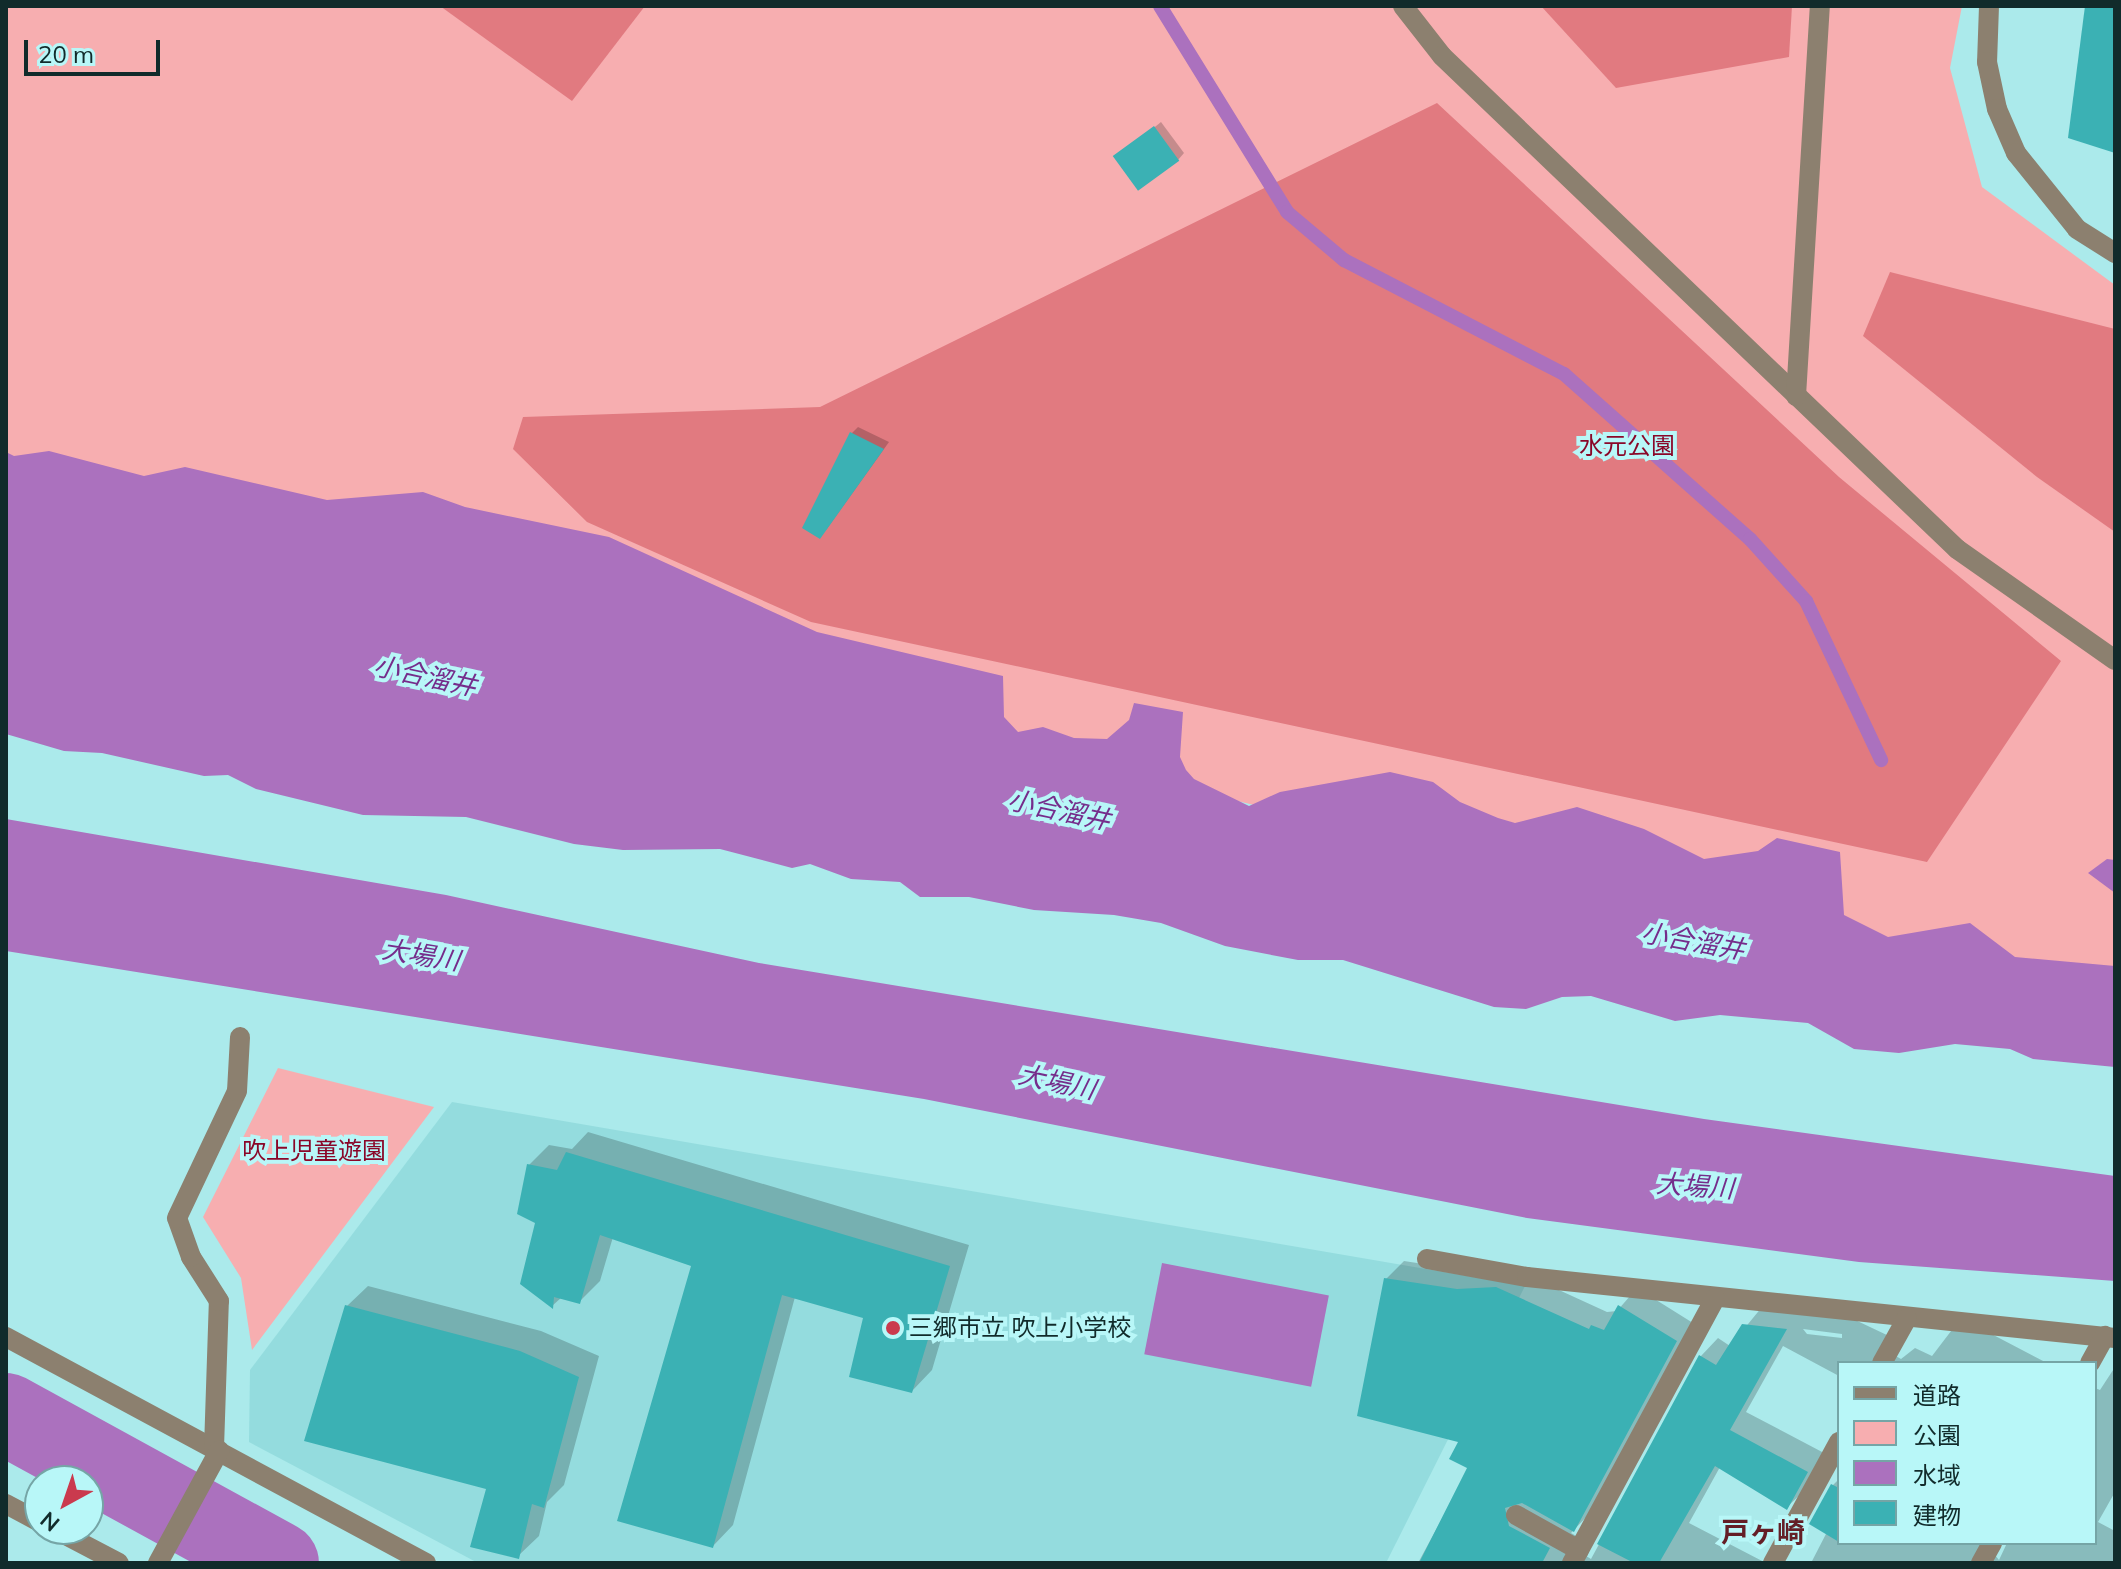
<!DOCTYPE html>
<html>
<head>
<meta charset="utf-8">
<style>
  body { margin:0 }
  #map { position:relative; width:2121px; height:1569px; overflow:hidden; background:#abeaeb; font-family:Mulish,"Noto Sans JP",sans-serif }
  div>[style] { position:absolute }
  [style*='--x'] { left:calc(var(--x)*1px); top:calc(var(--y)*1px); width:calc(var(--w)*1px); rotate:calc(var(--a)*1deg) }
  .built>* { inset:0; background:#94dcde }
  .green>* { inset:0; background:#f7aeb0 }
  .forest>* { inset:0; background:#e17a80 }
  .water>* { inset:0; background:#ab71be; transform-origin:0 0 }
  .shadow>* { inset:0; background:#0003 }
  .stream>* { height:14px; margin:-7px; padding:0 7px; transform-origin:7px; border-radius:7px; background:#ab71be }
  .river>* { height:82px; margin:-41px; padding:0 41px; transform-origin:41px; border-radius:41px; background:#ab71be }
  .building>* { inset:0; background:#3bb1b4; transform-origin:0 0 }
  .minor>* { height:20px; margin:-10px; padding:0 10px; transform-origin:10px; border-radius:10px; background:#8c806f }
  .dots>* { width:22px; height:22px; translate:-50% -50%; box-sizing:border-box; border:4px solid #b8f7f8; border-radius:50% }
  span { translate:-50% -50%; white-space:nowrap; text-align:center; line-height:1.15; -webkit-text-stroke:8px #b8f7f8; paint-order:stroke }
  .park-label { font-size:24px; color:#8a0728 }
  .poi-label { font-size:24px; color:#112b2b }
  .left { translate:0 -50%; text-align:left }
  .water-label { font-size:26px; color:#752d8b; font-style:italic }
  .quarter-label { font-size:28px; color:#641f27; font-weight:700 }
  .frame { position:absolute; inset:0; border:8px solid #112b2b; pointer-events:none }
  .legend { position:absolute; left:1837px; top:1361px; width:260px; height:184px; box-sizing:border-box; background:#b8f7f8; border:2px solid #75a5a6; margin:0; padding:10px 14px; list-style:none; font-size:24px; color:#112b2b }
  .legend li { display:flex; align-items:center; gap:16px; height:40px }
  .legend b { width:40px; border:2px solid #75a5a6 }
  .north { position:absolute; left:24px; top:1465px; width:80px; height:80px; box-sizing:border-box; background:#b8f7f8; border:2px solid #75a5a6; border-radius:50%; rotate:220deg; font-size:22px; font-weight:700; line-height:32px; text-align:center; color:#112b2b }
  .north::after { content:''; display:block; margin:auto; width:28px; height:36px; background:#ca3a4e; clip-path:polygon(50% 0,100% 100%,50% 72%,0 100%) }
  .scale { position:absolute; left:24px; top:40px; width:136px; height:36px; box-sizing:border-box; border:4px solid #112b2b; border-top:0; padding-left:10px; font-size:24px; line-height:28px; white-space:nowrap; color:#112b2b; -webkit-text-stroke:6px #b8f7f8; paint-order:stroke }
</style>
</head>
<body>
<div id="map">
  <div class="built">
    <i style="clip-path:polygon(452px 1102px,1525px 1286px,1386px 1563px,478px 1563px,249px 1442px,250px 1370px)"></i>
  </div>
  <div class="green">
    <i style="clip-path:polygon(6px 6px,1962px 6px,1950px 68px,1982px 187px,2115px 285px,2115px 996px,1580px 886px,310px 571px,6px 467px)"></i>
    <i style="clip-path:polygon(278px 1068px,434px 1107px,252px 1350px,241px 1278px,203px 1217px)"></i>
  </div>
  <div class="forest">
    <i style="clip-path:polygon(440px 6px,645px 6px,572px 101px)"></i>
    <i style="clip-path:polygon(1541px 6px,1792px 6px,1789px 57px,1616px 88px)"></i>
    <i style="clip-path:polygon(1437px 103px,1839px 477px,2061px 661px,1927px 862px,811px 622px,587px 522px,513px 449px,523px 417px,820px 407px)"></i>
    <i style="clip-path:polygon(1890px 272px,2115px 329px,2115px 532px,2037px 477px,1863px 336px)"></i>
  </div>
  <div class="water">
    <i style="clip-path:polygon(49px 451px,144px 476px,185px 467px,327px 500px,423px 492px,465px 507px,609px 537px,817px 632px,1003px 676px,1004px 717px,1018px 732px,1043px 727px,1074px 738px,1107px 739px,1129px 720px,1134px 703px,1183px 712px,1180px 757px,1186px 770px,1194px 779px,1249px 806px,1280px 792px,1390px 772px,1433px 782px,1460px 802px,1498px 818px,1515px 823px,1577px 807px,1644px 829px,1704px 859px,1758px 851px,1777px 838px,1840px 852px,1844px 915px,1888px 937px,1970px 923px,2015px 957px,2115px 966px,2115px 1067px,2033px 1059px,2010px 1049px,1955px 1044px,1899px 1053px,1854px 1049px,1808px 1023px,1720px 1015px,1675px 1021px,1591px 996px,1562px 997px,1526px 1009px,1494px 1007px,1343px 960px,1298px 960px,1225px 946px,1161px 923px,1114px 915px,1034px 910px,969px 897px,920px 897px,900px 882px,851px 879px,810px 864px,792px 868px,720px 849px,623px 850px,574px 844px,466px 817px,363px 815px,256px 789px,228px 775px,204px 776px,102px 753px,64px 751px,6px 734px,6px 452px,14px 456px)"></i>
    <i style="clip-path:polygon(6px 819px,446px 895px,759px 963px,1704px 1119px,2115px 1176px,2115px 1281px,1859px 1262px,1527px 1218px,924px 1099px,6px 951px)"></i>
    <i style="clip-path:polygon(2107px 859px,2115px 860px,2115px 893px,2088px 873px)"></i>
    <i style="left:1162px;top:1263px;width:170px;height:93px;rotate:11deg"></i>
  </div>
  <div class="shadow">
    <i style="clip-path:polygon(1161px 122px,1184px 153px,1178px 160px,1124px 152px)"></i>
    <i style="clip-path:polygon(858px 427px,889px 442px,826px 530px,852px 433px)"></i>
    <i style="clip-path:polygon(588px 1132px,969px 1245px,932px 1370px,912px 1391px,866px 1316px,795px 1297px,733px 1525px,713px 1546px,694px 1264px,613px 1237px,600px 1281px,580px 1301px,562px 1297px,552px 1306px,529px 1165px,549px 1145px,572px 1149px)"></i>
    <i style="clip-path:polygon(evenodd,1404px 1261px,1476px 1272px,1515px 1270px,1607px 1312px,1617px 1311px,1637px 1288px,1693px 1323px,1591px 1512px,1571px 1533px,1578px 1537px,1578px 1551px,1591px 1559px,1701px 1356px,1718px 1338px,1730px 1346px,1762px 1307px,1851px 1318px,1889px 1336px,1887px 1351px,1901px 1359px,1915px 1348px,1932px 1356px,1961px 1318px,2047px 1363px,1839px 1363px,1839px 1376px,1783px 1346px,1746px 1412px,1824px 1453px,1805px 1490px,1787px 1507px,1720px 1467px,1689px 1523px,1766px 1563px,1418px 1563px,1470px 1467px,1386px 1279px,1404px 1261px,1803px 1329px,1842px 1334px,1842px 1338px,1807px 1334px,1803px 1329px)"></i>
    <i style="clip-path:polygon(368px 1286px,541px 1331px,599px 1356px,564px 1485px,547px 1502px,539px 1536px,518px 1556px,489px 1488px,347px 1306px)"></i>
    <i style="clip-path:polygon(2115px 1367px,2115px 1492px,2098px 1522px,2115px 1531px,2115px 1563px,1811px 1563px,1827px 1532px,1833px 1485px,1839px 1479px,1839px 1543px,1985px 1543px,1999px 1560px,2007px 1543px,2095px 1543px,2095px 1388px,2100px 1390px)"></i>
  </div>
  <div class="stream">
    <i style="--x:1160;--y:6;--w:242;--a:58.3"></i>
    <i style="--x:1287;--y:212;--w:75;--a:40.1"></i>
    <i style="--x:1344;--y:260;--w:248;--a:27.4"></i>
    <i style="--x:1564;--y:374;--w:249;--a:41.6"></i>
    <i style="--x:1750;--y:539;--w:84;--a:47.9"></i>
    <i style="--x:1806;--y:601;--w:176;--a:64.7"></i>
  </div>
  <div class="river">
    <i style="--x:6;--y:1414;--w:310;--a:28.7"></i>
  </div>
  <div class="building">
    <i style="clip-path:polygon(2085px 6px,2115px 6px,2115px 153px,2068px 138px)"></i>
    <i style="left:1154px;top:126px;width:43px;height:51px;rotate:54deg"></i>
    <i style="clip-path:polygon(850px 432px,884px 449px,820px 539px,802px 528px)"></i>
    <i style="clip-path:polygon(566px 1152px,950px 1266px,912px 1393px,849px 1377px,863px 1318px,782px 1295px,713px 1548px,617px 1521px,691px 1266px,600px 1235px,580px 1304px,554px 1297px,553px 1309px,520px 1284px,535px 1223px,517px 1214px,527px 1164px,557px 1170px)"></i>
    <i style="clip-path:polygon(1384px 1278px,1457px 1289px,1496px 1287px,1589px 1329px,1591px 1325px,1604px 1330px,1618px 1305px,1677px 1341px,1574px 1532px,1522px 1503px,1505px 1508px,1509px 1526px,1550px 1548px,1542px 1563px,1419px 1563px,1467px 1468px,1449px 1459px,1458px 1442px,1357px 1416px)"></i>
    <i style="clip-path:polygon(345px 1305px,520px 1351px,579px 1377px,544px 1508px,532px 1504px,519px 1559px,470px 1547px,486px 1489px,304px 1441px)"></i>
    <i style="clip-path:polygon(1742px 1324px,1787px 1329px,1730px 1430px,1808px 1472px,1787px 1510px,1715px 1466px,1659px 1563px,1634px 1563px,1597px 1544px,1699px 1355px,1716px 1365px)"></i>
    <i style="clip-path:polygon(1831px 1484px,1839px 1488px,1839px 1542px,1809px 1524px)"></i>
  </div>
  <div class="minor">
    <i style="--x:1403;--y:6;--w:63;--a:52"></i>
    <i style="--x:1442;--y:56;--w:713;--a:43.75"></i>
    <i style="--x:1957;--y:549;--w:193;--a:35.1"></i>
    <i style="--x:1989;--y:6;--w:56;--a:92"></i>
    <i style="--x:1987;--y:62;--w:48;--a:78"></i>
    <i style="--x:1997;--y:109;--w:48;--a:66.6"></i>
    <i style="--x:2016;--y:153;--w:97;--a:51.2"></i>
    <i style="--x:2077;--y:229;--w:45;--a:32.3"></i>
    <i style="--x:1796;--y:396;--w:391;--a:-86.5"></i>
    <i style="--x:1427;--y:1259;--w:102;--a:10.2"></i>
    <i style="--x:1527;--y:1277;--w:591;--a:5.92"></i>
    <i style="--x:6;--y:1337;--w:477;--a:28.3"></i>
    <i style="--x:1882;--y:1363;--w:51;--a:-60.9"></i>
    <i style="--x:2090;--y:1363;--w:31;--a:-61"></i>
    <i style="--x:214;--y:1448;--w:147;--a:-88.1"></i>
    <i style="--x:219;--y:1301;--w:52;--a:-122.5"></i>
    <i style="--x:191;--y:1257;--w:41;--a:-109.7"></i>
    <i style="--x:177;--y:1218;--w:140;--a:-64.7"></i>
    <i style="--x:237;--y:1091;--w:54;--a:-86.8"></i>
    <i style="--x:6;--y:1504;--w:38;--a:28"></i>
    <i style="--x:1516;--y:1515;--w:72;--a:29.1"></i>
    <i style="--x:54;--y:1529;--w:73;--a:27.6"></i>
    <i style="--x:158;--y:1563;--w:128;--a:-61.4"></i>
    <i style="--x:1572;--y:1563;--w:301;--a:-61.6"></i>
    <i style="--x:1773;--y:1563;--w:138;--a:-61.4"></i>
    <i style="--x:1981;--y:1563;--w:23;--a:-61"></i>
  </div>
  <div class="dots">
    <i style="left:893px;top:1328px;background:#ca3a4e"></i>
  </div>
  <div class="park-label">
    <span style="left:1627px;top:446px">水元公園</span>
    <span style="left:314px;top:1151px">吹上児童遊園</span>
  </div>
  <div class="poi-label">
    <span class="left" style="left:909px;top:1328px">三郷市立 吹上小学校</span>
  </div>
  <div class="water-label">
    <span style="left:425px;top:676px;rotate:12deg">小合溜井</span>
    <span style="left:1059px;top:810px;rotate:12deg">小合溜井</span>
    <span style="left:1693px;top:941px;rotate:10deg">小合溜井</span>
    <span style="left:421px;top:955px;rotate:9deg">大場川</span>
    <span style="left:1057px;top:1082px;rotate:12deg">大場川</span>
    <span style="left:1695px;top:1186px;rotate:4deg">大場川</span>
  </div>
  <div class="quarter-label">
    <span style="left:1763px;top:1532px">戸ヶ崎</span>
  </div>
  <div class="frame"></div>
  <ul class="legend">
  <li><b style="height:10px;background:#8c806f"></b>道路</li>
  <li><b style="height:22px;background:#f7aeb0"></b>公園</li>
  <li><b style="height:22px;background:#ab71be"></b>水域</li>
  <li><b style="height:22px;background:#3bb1b4"></b>建物</li>
  </ul>
  <div class="north">N</div>
  <div class="scale">20 m</div>
</div>
</body>
</html>
